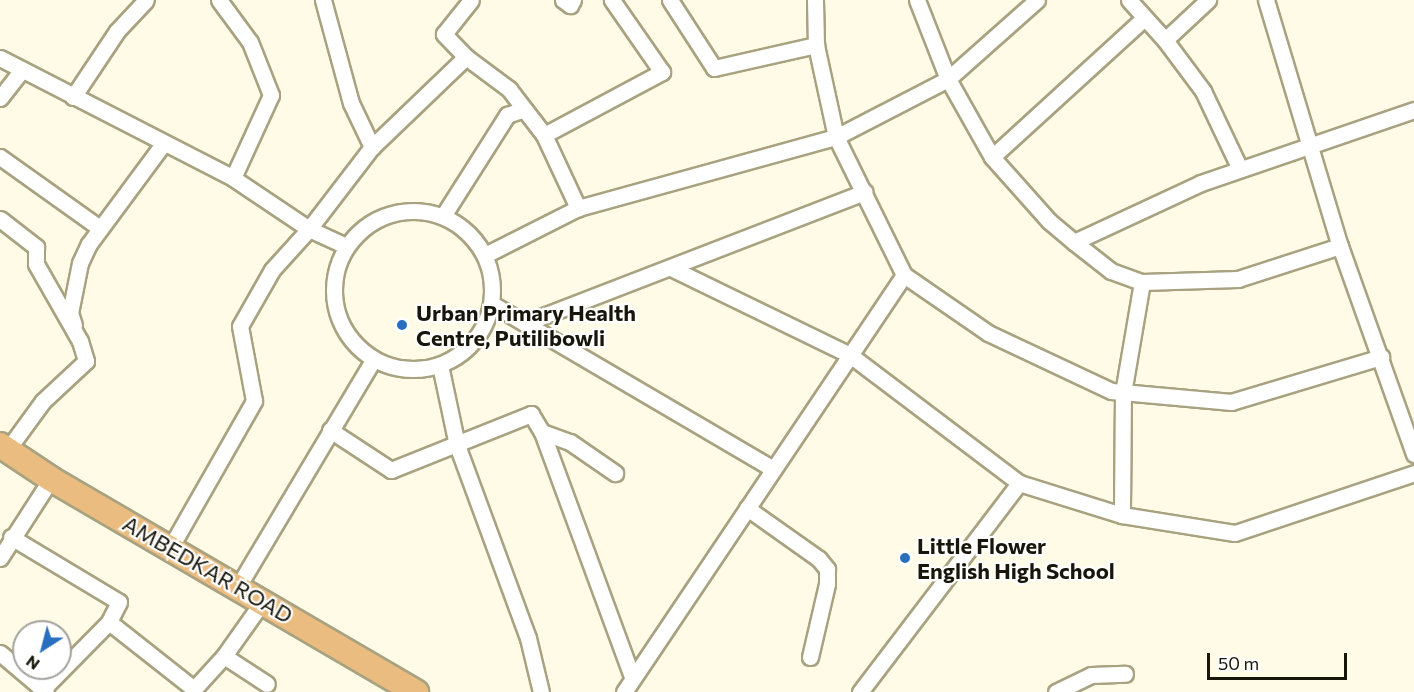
<!DOCTYPE html>
<html>
<head>
<meta charset="utf-8">
<style>
  body { margin:0 }
  #map { position:relative; width:1414px; height:692px; overflow:hidden; background:#fffbe6; font-family:Commissioner,sans-serif }
  div>[style] { position:absolute }
  [style*='--x'] { left:calc(var(--x)*1px); top:calc(var(--y)*1px); width:calc(var(--w)*1px); rotate:calc(var(--a)*1deg) }
  .roads { filter:drop-shadow(2px 0 #a8a281) drop-shadow(-2px 0 #a8a281) drop-shadow(0 2px #a8a281) drop-shadow(0 -2px #a8a281) }
  .minor>* { height:15px; margin:-7.5px; padding:0 7.5px; transform-origin:7.5px; border-radius:7.5px; background:#fff }
  .minor>.ring { margin:-7.5px; padding:0; box-sizing:content-box; background:none; border:15px solid #fff; border-radius:50% }
  .primary>* { height:24px; margin:-12px; padding:0 12px; transform-origin:12px; border-radius:12px; background:#ebbc80 }
  .dots>* { width:16px; height:16px; translate:-50% -50%; box-sizing:border-box; border:3px solid #fff; border-radius:50% }
  span { translate:-50% -50%; white-space:nowrap; text-align:center; line-height:1.15; -webkit-text-stroke:4.5px #fff; paint-order:stroke }
  .poi-label { font-size:22px; color:#18160a; font-weight:700 }
  .left { translate:0 -50%; text-align:left }
  .street-label { font-size:22px; color:#18160a }
  .north { position:absolute; left:12px; top:620px; width:60px; height:60px; box-sizing:border-box; background:#fff; border:2px solid #a3a29d; border-radius:50%; rotate:216deg; font-size:16px; font-weight:700; line-height:24px; text-align:center; color:#18160a }
  .north::after { content:''; display:block; margin:auto; width:21px; height:27px; background:#296fc0; clip-path:polygon(50% 0,100% 100%,50% 72%,0 100%) }
  .scale { position:absolute; left:1207px; top:653px; width:140px; height:27px; box-sizing:border-box; border:3px solid #18160a; border-top:0; padding-left:8px; font-size:18px; line-height:21px; white-space:nowrap; color:#18160a; -webkit-text-stroke:4px #fff; paint-order:stroke }
</style>
</head>
<body>
<div id="map">
  <div class="roads">
    <div class="minor">
      <i style="--x:219;--y:0;--w:52;--a:53.6"></i>
      <i style="--x:250;--y:42;--w:57;--a:68.4"></i>
      <i style="--x:271;--y:95;--w:91;--a:114.6"></i>
      <i style="--x:323;--y:0;--w:107;--a:74.8"></i>
      <i style="--x:351;--y:103;--w:49;--a:64.5"></i>
      <i style="--x:372;--y:147;--w:130;--a:-43.8"></i>
      <i style="--x:466;--y:57;--w:54;--a:36.7"></i>
      <i style="--x:509;--y:89;--w:58;--a:52.7"></i>
      <i style="--x:544;--y:135;--w:81;--a:65"></i>
      <i style="--x:563;--y:0;--w:9;--a:36"></i>
      <i style="--x:570;--y:5;--w:6;--a:-59"></i>
      <i style="--x:670;--y:0;--w:81;--a:57.1"></i>
      <i style="--x:714;--y:68;--w:105;--a:-12.7"></i>
      <i style="--x:917;--y:0;--w:85;--a:68.6"></i>
      <i style="--x:948;--y:79;--w:90;--a:60.6"></i>
      <i style="--x:992;--y:157;--w:86;--a:48.3"></i>
      <i style="--x:1049;--y:221;--w:33;--a:40"></i>
      <i style="--x:1074;--y:242;--w:47;--a:38.1"></i>
      <i style="--x:1111;--y:271;--w:33;--a:20"></i>
      <i style="--x:1129;--y:0;--w:54;--a:48"></i>
      <i style="--x:1165;--y:40;--w:64;--a:53.3"></i>
      <i style="--x:1203;--y:91;--w:86;--a:64.6"></i>
      <i style="--x:1266;--y:0;--w:257;--a:73.3"></i>
      <i style="--x:1340;--y:246;--w:221;--a:70.4"></i>
      <i style="--x:1165;--y:40;--w:59;--a:-42.9"></i>
      <i style="--x:466;--y:57;--w:32;--a:-134"></i>
      <i style="--x:444;--y:34;--w:43;--a:-51.5"></i>
      <i style="--x:0;--y:58;--w:262;--a:27.2"></i>
      <i style="--x:233;--y:178;--w:92;--a:33.9"></i>
      <i style="--x:309;--y:229;--w:55;--a:132.1"></i>
      <i style="--x:272;--y:270;--w:64;--a:119.7"></i>
      <i style="--x:240;--y:326;--w:76;--a:79.4"></i>
      <i style="--x:254;--y:401;--w:169;--a:119.7"></i>
      <i style="--x:73;--y:97;--w:79;--a:-56.3"></i>
      <i style="--x:117;--y:31;--w:42;--a:-46.9"></i>
      <i style="--x:0;--y:98;--w:36;--a:-52"></i>
      <i style="--x:0;--y:157;--w:120;--a:35.5"></i>
      <i style="--x:992;--y:157;--w:206;--a:-42.4"></i>
      <i class="ring" style="left:334px;top:211px;width:143px;height:143px"></i>
      <i style="--x:443;--y:216;--w:120;--a:-57.6"></i>
      <i style="--x:507;--y:115;--w:18;--a:-19"></i>
      <i style="--x:524;--y:109;--w:33;--a:52"></i>
      <i style="--x:544;--y:135;--w:134;--a:-28.1"></i>
      <i style="--x:662;--y:72;--w:88;--a:-124.8"></i>
      <i style="--x:0;--y:219;--w:46;--a:37.9"></i>
      <i style="--x:36;--y:247;--w:17;--a:90"></i>
      <i style="--x:36;--y:264;--w:89;--a:60.3"></i>
      <i style="--x:80;--y:341;--w:21;--a:73"></i>
      <i style="--x:86;--y:361;--w:59;--a:137.1"></i>
      <i style="--x:43;--y:401;--w:59;--a:126.1"></i>
      <i style="--x:1074;--y:242;--w:140;--a:-24.9"></i>
      <i style="--x:1201;--y:183;--w:225;--a:-18.9"></i>
      <i style="--x:346;--y:246;--w:41;--a:-155.3"></i>
      <i style="--x:309;--y:229;--w:103;--a:-52.5"></i>
      <i style="--x:1340;--y:246;--w:107;--a:162.1"></i>
      <i style="--x:1238;--y:279;--w:96;--a:178.2"></i>
      <i style="--x:1142;--y:282;--w:113;--a:99.7"></i>
      <i style="--x:1123;--y:393;--w:122;--a:90.5"></i>
      <i style="--x:1122;--y:515;--w:114;--a:9.1"></i>
      <i style="--x:1235;--y:533;--w:189;--a:-18.5"></i>
      <i style="--x:485;--y:255;--w:104;--a:-26.8"></i>
      <i style="--x:578;--y:208;--w:268;--a:-15.4"></i>
      <i style="--x:836;--y:137;--w:126;--a:-27.4"></i>
      <i style="--x:948;--y:79;--w:119;--a:-41.6"></i>
      <i style="--x:671;--y:268;--w:199;--a:25.9"></i>
      <i style="--x:850;--y:355;--w:212;--a:37.1"></i>
      <i style="--x:904;--y:275;--w:102;--a:34.6"></i>
      <i style="--x:988;--y:333;--w:136;--a:25.2"></i>
      <i style="--x:1111;--y:391;--w:121;--a:5.2"></i>
      <i style="--x:1231;--y:402;--w:157;--a:-16.7"></i>
      <i style="--x:492;--y:304;--w:326;--a:30.4"></i>
      <i style="--x:525;--y:323;--w:364;--a:-21.1"></i>
      <i style="--x:74;--y:325;--w:13;--a:-108"></i>
      <i style="--x:70;--y:313;--w:51;--a:-78.7"></i>
      <i style="--x:80;--y:263;--w:21;--a:-65"></i>
      <i style="--x:89;--y:244;--w:124;--a:-53.5"></i>
      <i style="--x:440;--y:365;--w:82;--a:78"></i>
      <i style="--x:457;--y:445;--w:206;--a:69.8"></i>
      <i style="--x:528;--y:638;--w:56;--a:76.5"></i>
      <i style="--x:330;--y:430;--w:73;--a:33.3"></i>
      <i style="--x:391;--y:470;--w:151;--a:-21.8"></i>
      <i style="--x:531;--y:414;--w:21;--a:59"></i>
      <i style="--x:542;--y:432;--w:261;--a:69.8"></i>
      <i style="--x:542;--y:432;--w:30;--a:20"></i>
      <i style="--x:570;--y:442;--w:55;--a:34.6"></i>
      <i style="--x:747;--y:508;--w:88;--a:35.3"></i>
      <i style="--x:819;--y:559;--w:13;--a:51"></i>
      <i style="--x:827;--y:569;--w:15;--a:90"></i>
      <i style="--x:827;--y:584;--w:75;--a:103.1"></i>
      <i style="--x:11;--y:537;--w:126;--a:31"></i>
      <i style="--x:119;--y:602;--w:22;--a:117"></i>
      <i style="--x:109;--y:622;--w:98;--a:134.6"></i>
      <i style="--x:0;--y:558;--w:94;--a:-57.2"></i>
      <i style="--x:239;--y:585;--w:262;--a:-59.2"></i>
      <i style="--x:109;--y:622;--w:108;--a:38.2"></i>
      <i style="--x:194;--y:689;--w:45;--a:-47.7"></i>
      <i style="--x:224;--y:656;--w:67;--a:-54.7"></i>
      <i style="--x:0;--y:653;--w:60;--a:40.3"></i>
      <i style="--x:224;--y:656;--w:51;--a:33.1"></i>
      <i style="--x:624;--y:692;--w:502;--a:-56.12"></i>
      <i style="--x:904;--y:275;--w:154;--a:-116.2"></i>
      <i style="--x:836;--y:137;--w:94;--a:-102.3"></i>
      <i style="--x:816;--y:45;--w:45;--a:-91.3"></i>
      <i style="--x:860;--y:692;--w:263;--a:-52.7"></i>
      <i style="--x:1019;--y:483;--w:108;--a:17.3"></i>
      <i style="--x:1056;--y:692;--w:39;--a:-26"></i>
      <i style="--x:1091;--y:675;--w:34;--a:-2"></i>
    </div>
    <div class="primary">
      <i style="--x:0;--y:445;--w:61;--a:33.7"></i>
      <i style="--x:51;--y:479;--w:423;--a:30.3"></i>
    </div>
  </div>
  <div class="dots">
    <i style="left:402px;top:325px;background:#296fc0"></i>
    <i style="left:905px;top:558px;background:#296fc0"></i>
  </div>
  <div class="poi-label">
    <span class="left" style="left:416px;top:325px">Urban Primary Health<br>Centre, Putilibowli</span>
    <span class="left" style="left:917px;top:558px">Little Flower<br>English High School</span>
  </div>
  <div class="street-label">
    <span style="left:208px;top:569px;rotate:30deg">AMBEDKAR ROAD</span>
  </div>
  <div class="north">N</div>
  <div class="scale">50 m</div>
</div>
</body>
</html>
